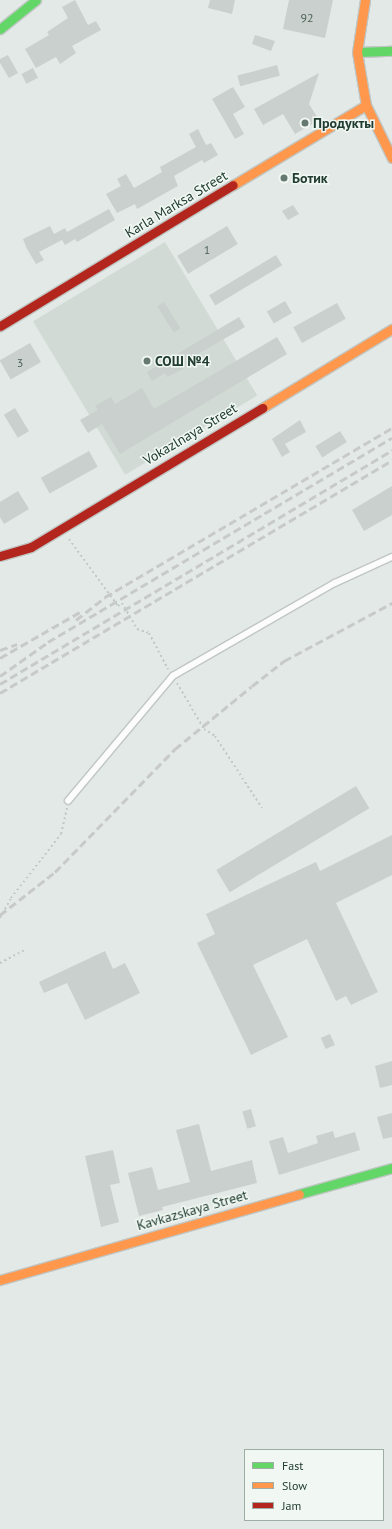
<!DOCTYPE html>
<html>
<head>
<meta charset="utf-8">
<style>
  body { margin:0 }
  #map { position:relative; width:392px; height:1529px; overflow:hidden; background:#e3e9e6; font-family:"PT Sans",sans-serif }
  div>[style] { position:absolute }
  [style*='--x'] { left:calc(var(--x)*1px); top:calc(var(--y)*1px); width:calc(var(--w)*1px); rotate:calc(var(--a)*1deg) }
  .built>* { inset:0; background:#d1dad5; transform-origin:0 0 }
  .building>* { inset:0; background:#cad0cd; transform-origin:0 0 }
  .path>* { height:2px; margin-top:-1px; transform-origin:0; background:repeating-linear-gradient(90deg,#c0c9c4 0 2px,transparent 0 5px) }
  .roads { filter:drop-shadow(1px 0 #c0c6c3) drop-shadow(-1px 0 #c0c6c3) drop-shadow(0 1px #c0c6c3) drop-shadow(0 -1px #c0c6c3) }
  .lane>* { height:5.5px; margin:-2.75px; padding:0 2.75px; transform-origin:2.75px; border-radius:2.75px; background:#fbfcfb }
  .fast>* { height:9px; margin:-4.5px; padding:0 4.5px; transform-origin:4.5px; border-radius:4.5px; background:#63d668 }
  .slow>* { height:9px; margin:-4.5px; padding:0 4.5px; transform-origin:4.5px; border-radius:4.5px; background:#ff974d }
  .jam>* { height:9px; margin:-4.5px; padding:0 4.5px; transform-origin:4.5px; border-radius:4.5px; background:#b3261e }
  .rail>* { height:3px; margin-top:-1.5px; transform-origin:0; background:repeating-linear-gradient(90deg,#c7cac9 0 8px,transparent 0 12px) }
  .dots>* { width:11px; height:11px; translate:-50% -50%; box-sizing:border-box; border:2px solid #f1f8f3; border-radius:50% }
  span { translate:-50% -50%; white-space:nowrap; text-align:center; line-height:1.15; -webkit-text-stroke:3px #f1f8f3; paint-order:stroke }
  .number-label { font-size:12px; color:#4c6258 }
  .number-label span { -webkit-text-stroke-width:0 }
  .poi-label { font-size:14px; color:#213c30; font-weight:700 }
  .left { translate:0 -50%; text-align:left }
  .street-label { font-size:14px; color:#213c30 }
  .legend { position:absolute; left:244px; top:1449px; width:140px; height:72px; box-sizing:border-box; background:#f1f8f3; border:1px solid #9eada5; margin:0; padding:5px 7px; list-style:none; font-size:12px; color:#213c30 }
  .legend li { display:flex; align-items:center; gap:8px; height:20px }
  .legend b { width:20px; border:1px solid #9eada5 }
</style>
</head>
<body>
<div id="map">
  <div class="built">
    <i style="left:165px;top:242px;width:179px;height:154px;rotate:59deg"></i>
  </div>
  <div class="building">
    <i style="clip-path:polygon(75px 0,88px 25px,96px 21px,101px 30px,72px 46px,76px 53px,60px 64px,56px 57px,36px 68px,25px 49px,49px 35px,47px 32px,68px 18px,62px 7px)"></i>
    <i style="clip-path:polygon(210px 0,235px 0,232px 14px,208px 8px)"></i>
    <i style="clip-path:polygon(289px 0,333px 0,325px 38px,283px 29px)"></i>
    <i style="clip-path:polygon(255px 35px,275px 41px,271px 51px,252px 44px)"></i>
    <i style="clip-path:polygon(8px 55px,18px 73px,9px 78px,0 63px,0 59px)"></i>
    <i style="left:277px;top:65px;width:11px;height:41px;rotate:75deg"></i>
    <i style="left:33px;top:68px;width:11px;height:13px;rotate:63deg"></i>
    <i style="clip-path:polygon(319px 73px,309px 104px,319px 120px,295px 134px,283px 114px,263px 125px,254px 109px)"></i>
    <i style="clip-path:polygon(233px 87px,245px 107px,233px 114px,244px 134px,235px 139px,212px 99px)"></i>
    <i style="clip-path:polygon(198px 129px,206px 145px,211px 143px,218px 155px,204px 163px,202px 160px,174px 176px,178px 186px,137px 209px,135px 204px,117px 213px,106px 194px,121px 186px,117px 179px,126px 174px,134px 188px,162px 172px,160px 167px,196px 147px,189px 134px)"></i>
    <i style="clip-path:polygon(293px 205px,299px 214px,288px 220px,282px 211px)"></i>
    <i style="clip-path:polygon(109px 209px,115px 220px,77px 242px,75px 239px,65px 245px,62px 240px,39px 252px,44px 260px,36px 264px,27px 249px,23px 239px,50px 226px,54px 234px,65px 228px,67px 232px)"></i>
    <i style="left:227px;top:226px;width:21px;height:58px;rotate:59deg"></i>
    <i style="left:276px;top:255px;width:12px;height:78px;rotate:59deg"></i>
    <i style="left:285px;top:301px;width:14px;height:21px;rotate:60deg"></i>
    <i style="left:164px;top:302px;width:31px;height:8px;rotate:58deg"></i>
    <i style="left:337px;top:303px;width:18px;height:50px;rotate:61deg"></i>
    <i style="clip-path:polygon(239px 317px,245px 327px,196px 355px,198px 360px,181px 370px,167px 377px,165px 373px,152px 381px,147px 372px)"></i>
    <i style="clip-path:polygon(277px 337px,287px 354px,120px 454px,102px 424px,88px 433px,80px 420px,98px 410px,95px 406px,111px 397px,115px 404px,142px 388px,154px 409px)"></i>
    <i style="left:30px;top:343px;width:22px;height:35px;rotate:60deg"></i>
    <i style="left:15px;top:408px;width:27px;height:13px;rotate:59deg"></i>
    <i style="clip-path:polygon(300px 420px,306px 432px,285px 444px,290px 452px,282px 457px,272px 439px)"></i>
    <i style="left:340px;top:431px;width:13px;height:29px;rotate:58deg"></i>
    <i style="left:89px;top:451px;width:18px;height:55px;rotate:61deg"></i>
    <i style="clip-path:polygon(392px 486px,392px 515px,364px 531px,352px 510px)"></i>
    <i style="clip-path:polygon(18px 491px,29px 509px,4px 524px,0 517px,0 502px)"></i>
    <i style="left:356px;top:786px;width:26px;height:163px;rotate:59deg"></i>
    <i style="clip-path:polygon(392px 835px,392px 875px,336px 903px,378px 992px,351px 1005px,346px 996px,336px 1001px,307px 939px,253px 965px,288px 1037px,251px 1055px,197px 943px,215px 934px,206px 914px,316px 862px,320px 871px)"></i>
    <i style="clip-path:polygon(105px 951px,113px 969px,125px 963px,140px 993px,85px 1020px,67px 983px,44px 993px,39px 982px)"></i>
    <i style="left:330px;top:1034px;width:12px;height:10px;rotate:66deg"></i>
    <i style="clip-path:polygon(392px 1061px,392px 1085px,380px 1088px,375px 1066px)"></i>
    <i style="left:251px;top:1109px;width:18px;height:9px;rotate:74deg"></i>
    <i style="clip-path:polygon(392px 1113px,392px 1137px,383px 1139px,377px 1117px)"></i>
    <i style="clip-path:polygon(199px 1124px,211px 1171px,252px 1160px,257px 1183px,162px 1207px,163px 1210px,139px 1216px,128px 1173px,152px 1167px,158px 1190px,190px 1182px,176px 1130px)"></i>
    <i style="clip-path:polygon(333px 1131px,335px 1138px,355px 1132px,360px 1150px,279px 1175px,269px 1141px,283px 1137px,288px 1153px,318px 1143px,316px 1136px)"></i>
    <i style="clip-path:polygon(113px 1150px,120px 1183px,110px 1185px,119px 1222px,101px 1227px,85px 1156px)"></i>
  </div>
  <div class="path">
    <i style="--x:69;--y:539;--w:83;--a:53.8"></i>
    <i style="--x:118;--y:606;--w:5;--a:-37"></i>
    <i style="--x:122;--y:603;--w:30;--a:60"></i>
    <i style="--x:137;--y:629;--w:13;--a:18"></i>
    <i style="--x:149;--y:633;--w:41;--a:62.2"></i>
    <i style="--x:177;--y:683;--w:53;--a:59.6"></i>
    <i style="--x:204;--y:729;--w:13;--a:32"></i>
    <i style="--x:215;--y:736;--w:86;--a:56.9"></i>
    <i style="--x:0;--y:918;--w:23;--a:-61"></i>
    <i style="--x:11;--y:898;--w:81;--a:-52"></i>
    <i style="--x:61;--y:834;--w:27;--a:-77"></i>
    <i style="--x:0;--y:963;--w:30;--a:-28"></i>
  </div>
  <div class="roads">
    <div class="lane">
      <i style="--x:68;--y:801;--w:163;--a:-50"></i>
      <i style="--x:173;--y:676;--w:187;--a:-29.9"></i>
      <i style="--x:335;--y:583;--w:63;--a:-24.5"></i>
    </div>
    <div class="fast">
      <i style="--x:0;--y:29;--w:46;--a:-38.9"></i>
      <i style="--x:357;--y:52;--w:35;--a:-2"></i>
      <i style="--x:299;--y:1194;--w:97;--a:-15.6"></i>
    </div>
    <div class="slow">
      <i style="--x:365;--y:0;--w:53;--a:98.7"></i>
      <i style="--x:357;--y:52;--w:54;--a:80.4"></i>
      <i style="--x:366;--y:105;--w:59;--a:63.9"></i>
      <i style="--x:233;--y:185;--w:155;--a:-31"></i>
      <i style="--x:262;--y:408;--w:152;--a:-31.3"></i>
      <i style="--x:0;--y:1280;--w:311;--a:-16"></i>
    </div>
    <div class="jam">
      <i style="--x:0;--y:326;--w:272;--a:-31.2"></i>
      <i style="--x:0;--y:556;--w:32;--a:-16"></i>
      <i style="--x:31;--y:547;--w:270;--a:-31"></i>
    </div>
  </div>
  <div class="rail">
    <i style="--x:76;--y:620;--w:37;--a:-38"></i>
    <i style="--x:105;--y:597;--w:333;--a:-30.5"></i>
    <i style="--x:0;--y:650;--w:18;--a:-19"></i>
    <i style="--x:0;--y:658;--w:92;--a:-29.9"></i>
    <i style="--x:0;--y:676;--w:59;--a:-35.3"></i>
    <i style="--x:48;--y:642;--w:400;--a:-30.7"></i>
    <i style="--x:0;--y:684;--w:457;--a:-30.8"></i>
    <i style="--x:0;--y:693;--w:456;--a:-30.7"></i>
    <i style="--x:0;--y:915;--w:70;--a:-38"></i>
    <i style="--x:55;--y:872;--w:172;--a:-45.7"></i>
    <i style="--x:175;--y:749;--w:99;--a:-39.3"></i>
    <i style="--x:252;--y:686;--w:41;--a:-38"></i>
    <i style="--x:284;--y:661;--w:123;--a:-28.2"></i>
  </div>
  <div class="dots">
    <i style="left:305px;top:123px;background:#657970"></i>
    <i style="left:284px;top:178px;background:#657970"></i>
    <i style="left:147px;top:361px;background:#657970"></i>
  </div>
  <div class="number-label">
    <span style="left:307px;top:18px">92</span>
    <span style="left:207px;top:250px">1</span>
    <span style="left:20px;top:363px">3</span>
  </div>
  <div class="poi-label">
    <span class="left" style="left:313px;top:123px">Продукты</span>
    <span class="left" style="left:292px;top:178px">Ботик</span>
    <span class="left" style="left:155px;top:361px">СОШ №4</span>
  </div>
  <div class="street-label">
    <span style="left:176px;top:204px;rotate:-31deg">Karla Marksa Street</span>
    <span style="left:190px;top:434px;rotate:-31deg">Vokazlnaya Street</span>
    <span style="left:192px;top:1210px;rotate:-16deg">Kavkazskaya Street</span>
  </div>
  <ul class="legend">
  <li><b style="height:5px;background:#63d668"></b>Fast</li>
  <li><b style="height:5px;background:#ff974d"></b>Slow</li>
  <li><b style="height:5px;background:#b3261e"></b>Jam</li>
  </ul>
</div>
</body>
</html>
